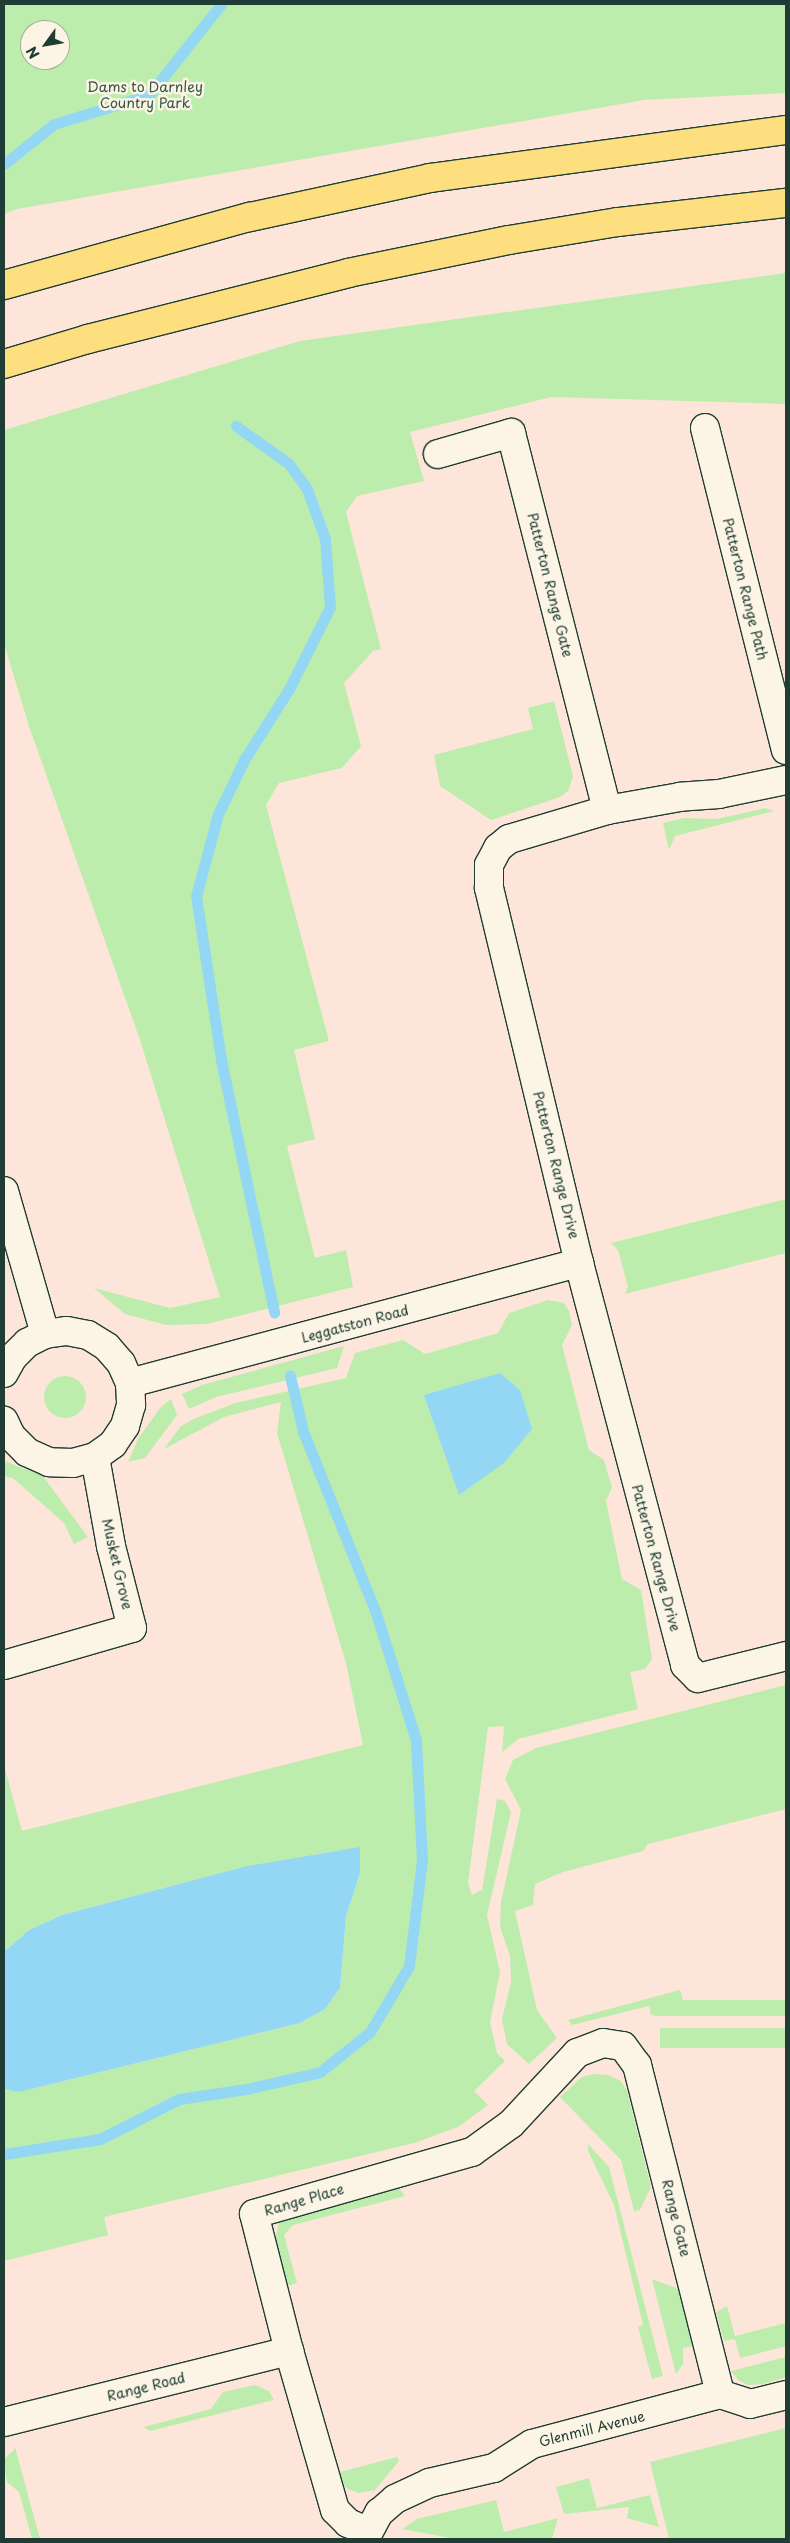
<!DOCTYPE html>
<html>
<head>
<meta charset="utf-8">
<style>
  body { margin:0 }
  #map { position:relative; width:790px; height:2543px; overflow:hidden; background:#fde5d9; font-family:"Playpen Sans",sans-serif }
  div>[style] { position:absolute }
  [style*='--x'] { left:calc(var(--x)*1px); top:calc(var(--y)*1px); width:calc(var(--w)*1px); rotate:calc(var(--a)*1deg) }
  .green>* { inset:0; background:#bdedad; transform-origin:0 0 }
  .round { border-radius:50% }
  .water>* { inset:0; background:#93d7f5 }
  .stream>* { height:11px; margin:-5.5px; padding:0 5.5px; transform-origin:5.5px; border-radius:5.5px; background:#93d7f5 }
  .roads { filter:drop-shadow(1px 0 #1f3d34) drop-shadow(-1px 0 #1f3d34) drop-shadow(0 1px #1f3d34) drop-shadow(0 -1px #1f3d34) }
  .street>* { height:28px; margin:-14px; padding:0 14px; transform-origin:14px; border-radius:14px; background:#fcf5e5 }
  .highway>* { height:28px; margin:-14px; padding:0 14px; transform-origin:14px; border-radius:14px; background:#fedf80 }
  span { translate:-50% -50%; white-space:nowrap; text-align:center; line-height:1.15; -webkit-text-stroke:5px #fcf5e5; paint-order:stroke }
  .park-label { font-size:14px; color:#375746 }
  .street-label { font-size:14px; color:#1f3d34 }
  .frame { position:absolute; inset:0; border:5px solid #1f3d34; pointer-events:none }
  .north { position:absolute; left:20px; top:20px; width:50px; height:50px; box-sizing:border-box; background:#fcf5e5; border:1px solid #a4ab9e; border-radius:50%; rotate:238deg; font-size:14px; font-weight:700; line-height:20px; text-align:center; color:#1f3d34 }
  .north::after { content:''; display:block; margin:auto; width:18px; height:22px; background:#1f3d34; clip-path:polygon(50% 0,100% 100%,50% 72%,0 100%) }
</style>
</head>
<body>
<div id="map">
  <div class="green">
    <i style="clip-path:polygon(evenodd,4px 4px,786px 4px,786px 93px,644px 100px,17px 209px,4px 214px,4px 4px,30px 30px,60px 30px,60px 60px,30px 60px,30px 30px)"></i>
    <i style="clip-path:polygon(786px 273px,786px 404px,551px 397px,410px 432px,424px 481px,357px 496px,346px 512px,381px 649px,373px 651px,344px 683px,361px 746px,342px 768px,279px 783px,266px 805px,329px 1041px,294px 1050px,315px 1139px,287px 1146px,315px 1258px,346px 1250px,353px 1287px,207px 1324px,166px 1325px,125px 1314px,94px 1288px,170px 1308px,220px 1297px,140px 1040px,30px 729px,4px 644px,4px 430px,300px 341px)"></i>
    <i style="clip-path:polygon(554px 701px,573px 776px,568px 791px,560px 797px,491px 820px,440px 786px,434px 755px,533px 729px,528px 708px)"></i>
    <i style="clip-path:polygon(765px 808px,774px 811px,675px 836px,669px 850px,663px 823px,684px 818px,717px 819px)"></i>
    <i style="clip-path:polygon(786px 1199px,786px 1253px,625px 1294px,628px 1287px,618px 1250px,611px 1243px)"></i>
    <i style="clip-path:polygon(548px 1300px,564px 1303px,569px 1311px,572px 1325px,562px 1345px,589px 1450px,604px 1460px,612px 1487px,606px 1501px,622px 1579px,641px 1590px,652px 1659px,645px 1669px,630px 1672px,638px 1709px,518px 1739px,502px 1752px,504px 1726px,488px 1727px,468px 1883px,472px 1895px,482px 1890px,497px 1799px,505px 1801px,511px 1812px,487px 1915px,500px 1972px,490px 2022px,497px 2053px,505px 2061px,474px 2091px,488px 2105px,458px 2127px,414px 2143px,104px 2217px,108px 2235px,4px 2261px,4px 2089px,19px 2092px,300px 2023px,325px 2009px,340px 1988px,346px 1916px,360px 1873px,243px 1867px,62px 1915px,29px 1930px,4px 1952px,4px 1765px,22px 1831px,363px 1745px,346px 1663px,277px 1433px,281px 1402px,224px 1417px,164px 1449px,181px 1426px,194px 1419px,235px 1403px,346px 1378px,355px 1353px,403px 1340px,425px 1354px,498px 1333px,509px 1313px)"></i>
    <i style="clip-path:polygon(344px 1346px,337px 1368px,216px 1397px,189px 1409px,182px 1394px,202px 1385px)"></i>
    <i class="round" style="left:44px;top:1376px;width:42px;height:42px"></i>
    <i style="clip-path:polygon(171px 1399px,177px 1415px,145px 1458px,128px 1462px,138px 1439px,160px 1408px)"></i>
    <i style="clip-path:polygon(4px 1461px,42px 1475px,88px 1537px,74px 1544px,64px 1523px,13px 1478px,4px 1476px)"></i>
    <i style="clip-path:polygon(786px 1685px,786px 1809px,648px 1844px,643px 1851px,563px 1872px,535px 1884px,533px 1905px,515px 1911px,537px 2010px,557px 2038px,529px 2064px,507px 2044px,502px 2019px,511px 1982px,510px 1956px,500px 1927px,501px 1902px,521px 1810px,505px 1779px,513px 1760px,536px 1748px)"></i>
    <i style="clip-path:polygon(680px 1990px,685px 2007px,651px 2015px,649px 2006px,572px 2025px,568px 2020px)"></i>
    <i style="left:786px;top:2000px;width:16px;height:132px;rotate:90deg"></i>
    <i style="left:786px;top:2028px;width:20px;height:126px;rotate:90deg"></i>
    <i style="clip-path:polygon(593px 2074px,608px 2075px,621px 2081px,627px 2091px,651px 2187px,640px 2210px,634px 2211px,621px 2160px,560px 2097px,582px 2077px)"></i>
    <i style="clip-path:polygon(588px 2144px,609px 2167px,663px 2376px,652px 2379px,638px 2327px,643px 2325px,614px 2205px,588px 2151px)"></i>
    <i style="clip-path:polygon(399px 2188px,405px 2196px,293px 2225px,284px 2235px,297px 2283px,288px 2286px,275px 2242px,279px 2222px,288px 2216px)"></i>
    <i style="clip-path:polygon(652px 2279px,679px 2289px,693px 2346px,683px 2348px,683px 2364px,676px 2374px)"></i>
    <i style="clip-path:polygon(727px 2306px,735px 2336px,786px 2323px,786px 2346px,740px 2358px,735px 2339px,724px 2341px,716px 2312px)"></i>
    <i style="clip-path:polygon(786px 2357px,786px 2377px,763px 2384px,748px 2385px,738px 2380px,731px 2371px)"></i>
    <i style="clip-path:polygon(255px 2385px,269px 2391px,274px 2400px,150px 2431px,144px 2427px,211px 2409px,223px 2392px)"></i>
    <i style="clip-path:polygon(786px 2428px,786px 2539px,669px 2539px,650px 2462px)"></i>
    <i style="clip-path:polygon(16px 2448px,16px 2451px,40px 2539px,32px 2539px,19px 2492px,7px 2482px,4px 2459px)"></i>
    <i style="clip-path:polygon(397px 2457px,399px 2461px,375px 2490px,359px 2493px,350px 2490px,342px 2485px,336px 2473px)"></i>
    <i style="clip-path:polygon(589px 2478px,597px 2508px,650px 2495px,659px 2527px,627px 2518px,629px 2507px,564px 2514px,556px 2487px)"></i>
    <i style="clip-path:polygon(496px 2500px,504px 2532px,558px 2518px,552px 2539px,456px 2539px,402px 2529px,417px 2519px)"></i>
  </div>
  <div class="water">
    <i style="clip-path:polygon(500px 1373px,520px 1390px,532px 1429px,504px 1463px,459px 1495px,424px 1395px)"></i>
    <i style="clip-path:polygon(360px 1847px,360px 1873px,346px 1916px,340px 1988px,325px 2009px,300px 2023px,19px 2092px,4px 2089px,4px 1952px,29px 1930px,62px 1915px,243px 1867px)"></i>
  </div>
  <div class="stream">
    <i style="--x:4;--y:164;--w:64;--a:-38.7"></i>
    <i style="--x:54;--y:124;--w:99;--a:-17"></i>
    <i style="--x:149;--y:95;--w:116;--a:-51.6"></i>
    <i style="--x:236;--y:426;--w:65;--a:35.6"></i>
    <i style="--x:289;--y:464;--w:31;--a:54"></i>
    <i style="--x:307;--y:489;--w:53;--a:70.2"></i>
    <i style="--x:325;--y:539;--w:68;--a:85.8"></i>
    <i style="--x:330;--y:607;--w:92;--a:116.6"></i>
    <i style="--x:289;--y:689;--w:84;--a:122.4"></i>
    <i style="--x:244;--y:760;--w:60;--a:115.7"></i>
    <i style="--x:218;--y:814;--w:85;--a:105"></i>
    <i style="--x:196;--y:896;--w:166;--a:81.3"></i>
    <i style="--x:221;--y:1060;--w:258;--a:78.1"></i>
    <i style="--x:4;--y:2154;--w:97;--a:-8.9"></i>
    <i style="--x:100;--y:2139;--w:89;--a:-26.9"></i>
    <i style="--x:179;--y:2099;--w:68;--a:-8.5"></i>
    <i style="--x:246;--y:2089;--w:76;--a:-12.9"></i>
    <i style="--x:320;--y:2072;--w:64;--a:-38.7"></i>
    <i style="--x:370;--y:2032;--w:77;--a:-59.4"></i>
    <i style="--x:409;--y:1966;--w:107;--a:-83"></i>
    <i style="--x:422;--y:1860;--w:120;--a:-92.9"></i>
    <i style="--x:416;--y:1740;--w:133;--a:-107.5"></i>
    <i style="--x:376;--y:1613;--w:196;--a:-111.9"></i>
    <i style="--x:303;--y:1431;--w:57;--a:-103.3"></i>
  </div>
  <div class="roads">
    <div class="street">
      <i style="--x:705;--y:428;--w:332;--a:75.9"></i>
      <i style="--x:438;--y:454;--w:76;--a:-16"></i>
      <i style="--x:511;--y:433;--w:389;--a:75.7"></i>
      <i style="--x:786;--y:780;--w:68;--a:168.2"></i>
      <i style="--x:719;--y:794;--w:39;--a:176"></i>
      <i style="--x:680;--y:797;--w:74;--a:169.9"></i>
      <i style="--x:607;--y:810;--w:102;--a:163.5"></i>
      <i style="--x:509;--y:839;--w:14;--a:141"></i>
      <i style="--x:498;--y:848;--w:19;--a:118"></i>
      <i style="--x:489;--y:865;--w:23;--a:90"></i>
      <i style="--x:489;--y:888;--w:386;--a:76.5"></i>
      <i style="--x:579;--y:1263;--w:416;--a:75.2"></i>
      <i style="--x:685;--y:1665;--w:18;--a:45"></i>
      <i style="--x:698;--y:1678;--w:91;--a:-14"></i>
      <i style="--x:4;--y:1191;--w:149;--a:74"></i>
      <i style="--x:4;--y:1373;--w:18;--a:-61"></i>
      <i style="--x:13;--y:1357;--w:20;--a:-45"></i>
      <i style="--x:27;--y:1343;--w:20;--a:-27"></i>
      <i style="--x:45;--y:1334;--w:22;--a:-8"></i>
      <i style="--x:67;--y:1331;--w:21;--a:11"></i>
      <i style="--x:88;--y:1335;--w:22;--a:32"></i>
      <i style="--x:107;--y:1347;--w:21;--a:49"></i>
      <i style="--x:121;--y:1363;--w:22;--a:66"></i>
      <i style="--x:130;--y:1383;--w:22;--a:87"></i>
      <i style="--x:131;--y:1405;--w:22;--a:106"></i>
      <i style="--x:125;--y:1426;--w:22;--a:124"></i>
      <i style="--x:113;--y:1444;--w:22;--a:144"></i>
      <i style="--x:95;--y:1457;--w:23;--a:165"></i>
      <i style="--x:73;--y:1463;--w:24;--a:-178"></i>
      <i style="--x:49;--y:1462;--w:24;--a:-156"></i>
      <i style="--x:27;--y:1452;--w:23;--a:-135"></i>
      <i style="--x:11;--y:1436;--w:17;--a:-115"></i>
      <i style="--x:130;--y:1383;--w:465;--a:-15"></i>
      <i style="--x:4;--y:1665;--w:133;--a:-16.1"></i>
      <i style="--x:132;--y:1628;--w:85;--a:-104.4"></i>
      <i style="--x:111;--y:1546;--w:90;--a:-100.2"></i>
      <i style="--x:4;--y:2422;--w:294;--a:-14"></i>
      <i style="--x:367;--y:2531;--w:21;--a:-157"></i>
      <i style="--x:348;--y:2523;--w:18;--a:-135"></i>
      <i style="--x:335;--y:2510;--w:166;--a:-106.1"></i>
      <i style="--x:289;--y:2351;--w:141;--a:-104.3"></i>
      <i style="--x:254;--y:2214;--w:227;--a:-15.9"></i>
      <i style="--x:472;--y:2152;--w:48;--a:-35.7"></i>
      <i style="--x:511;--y:2124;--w:97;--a:-47.1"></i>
      <i style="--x:577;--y:2053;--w:28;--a:-21"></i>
      <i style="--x:603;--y:2043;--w:20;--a:9"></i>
      <i style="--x:623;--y:2046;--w:24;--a:54"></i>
      <i style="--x:637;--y:2065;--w:339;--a:75.8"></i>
      <i style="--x:365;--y:2539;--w:30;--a:-62"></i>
      <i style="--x:379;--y:2513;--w:21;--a:-41"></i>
      <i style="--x:395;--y:2499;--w:38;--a:-25"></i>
      <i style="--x:429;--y:2483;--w:67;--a:-13"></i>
      <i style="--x:494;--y:2468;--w:45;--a:-32.3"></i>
      <i style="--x:532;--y:2444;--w:195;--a:-14.9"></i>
      <i style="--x:720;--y:2394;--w:32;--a:18"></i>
      <i style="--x:750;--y:2404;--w:37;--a:-14"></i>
    </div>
    <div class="highway">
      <i style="--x:4;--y:285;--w:255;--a:-15.5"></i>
      <i style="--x:250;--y:217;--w:184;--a:-12.2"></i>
      <i style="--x:430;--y:178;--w:359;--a:-7.7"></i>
      <i style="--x:4;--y:364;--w:88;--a:-16.6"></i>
      <i style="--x:88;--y:339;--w:268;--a:-14.2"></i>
      <i style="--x:348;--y:273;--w:164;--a:-11.6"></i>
      <i style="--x:509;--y:240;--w:110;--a:-9.4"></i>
      <i style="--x:618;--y:222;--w:169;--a:-6.5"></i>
    </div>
  </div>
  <div class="park-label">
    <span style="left:145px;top:95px">Dams to Darnley<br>Country Park</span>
  </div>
  <div class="street-label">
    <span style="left:550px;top:585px;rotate:76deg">Patterton Range Gate</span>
    <span style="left:745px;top:589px;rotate:76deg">Patterton Range Path</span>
    <span style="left:556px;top:1165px;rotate:76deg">Patterton Range Drive</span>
    <span style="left:355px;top:1324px;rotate:-15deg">Leggatston Road</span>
    <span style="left:656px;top:1558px;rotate:75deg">Patterton Range Drive</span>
    <span style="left:117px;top:1564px;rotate:77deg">Musket Grove</span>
    <span style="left:304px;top:2200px;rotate:-16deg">Range Place</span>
    <span style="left:676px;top:2218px;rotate:76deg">Range Gate</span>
    <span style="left:146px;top:2387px;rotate:-14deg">Range Road</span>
    <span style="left:592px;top:2429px;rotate:-14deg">Glenmill Avenue</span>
  </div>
  <div class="frame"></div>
  <div class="north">N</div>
</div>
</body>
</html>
